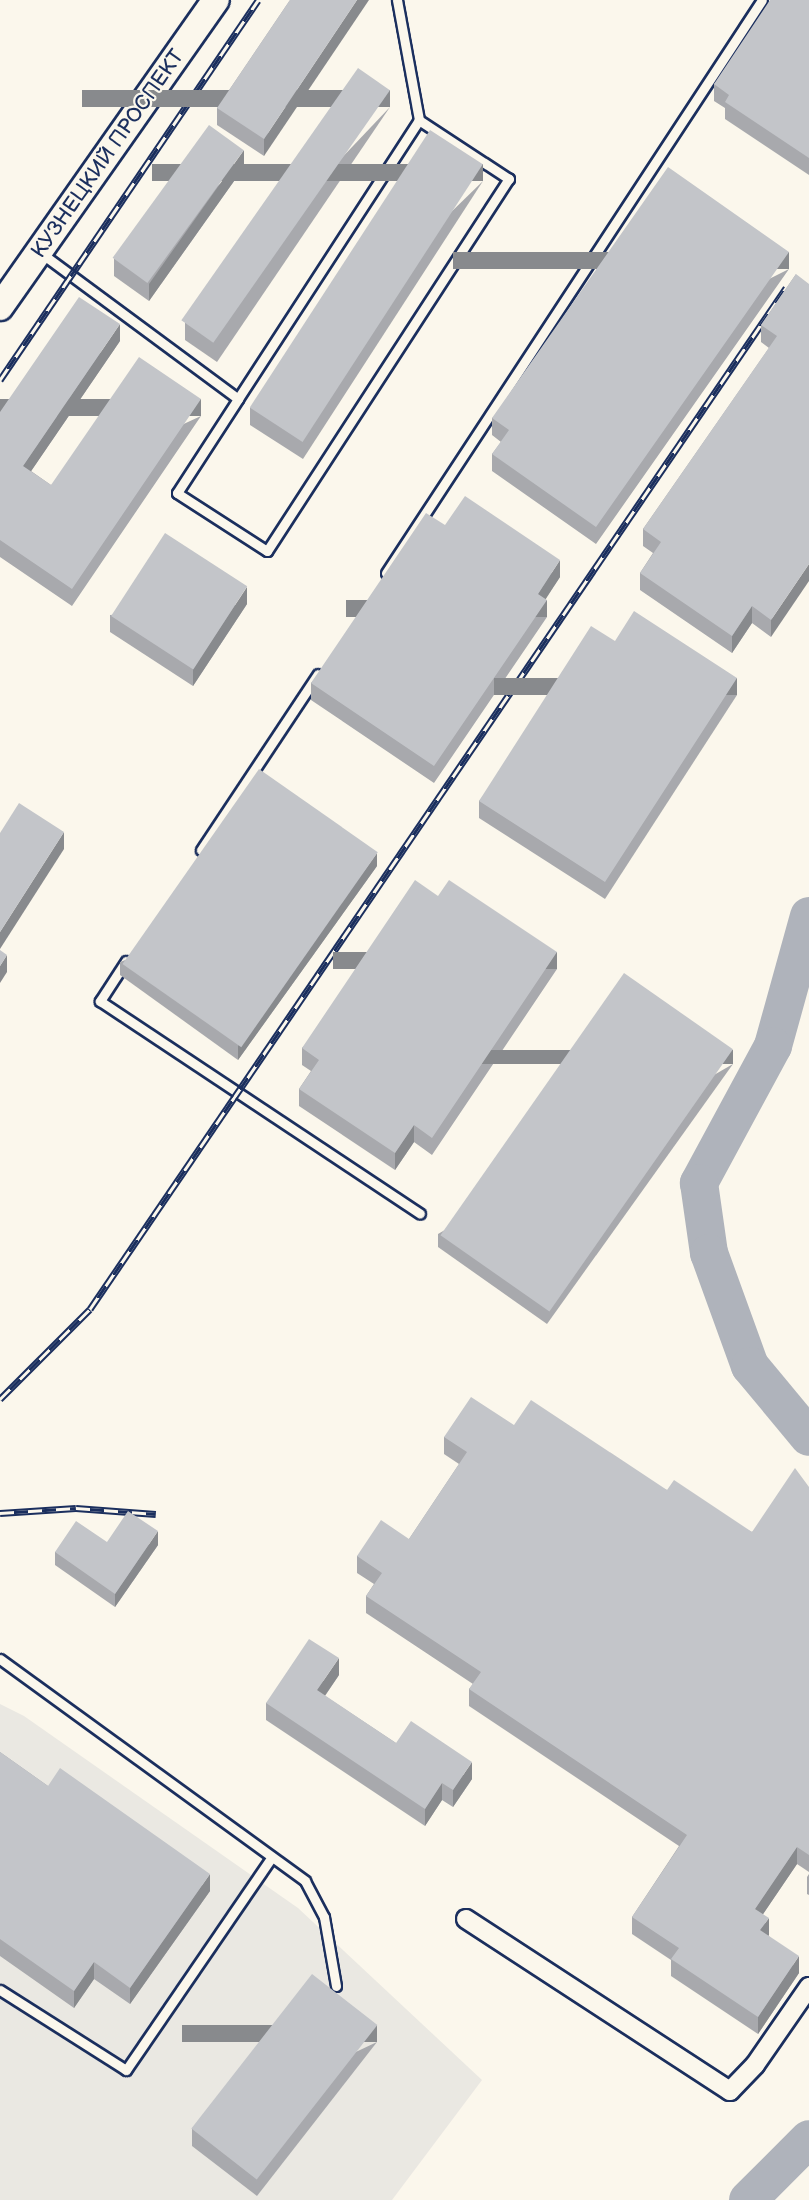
<!DOCTYPE html>
<html>
<head>
<meta charset="utf-8">
<style>
  body { margin:0 }
  #map { position:relative; width:809px; height:2200px; overflow:hidden; background:#fbf7ec; font-family:"Balsamiq Sans",sans-serif }
  div>[style] { position:absolute }
  [style*='--x'] { left:calc(var(--x)*1px); top:calc(var(--y)*1px); width:calc(var(--w)*1px); rotate:calc(var(--a)*1deg) }
  .built>* { inset:0; background:#eae8e2 }
  .river>* { height:38px; margin:-19px; padding:0 19px; transform-origin:19px; border-radius:19px; background:#afb3bb }
  .roads { filter:drop-shadow(2px 0 #1b2f5e) drop-shadow(-2px 0 #1b2f5e) drop-shadow(0 2px #1b2f5e) drop-shadow(0 -2px #1b2f5e) }
  .lane>* { height:9px; margin:-4.5px; padding:0 4.5px; transform-origin:4.5px; border-radius:4.5px; background:#fbf7ec }
  .street>* { height:18px; margin:-9px; padding:0 9px; transform-origin:9px; border-radius:9px; background:#fbf7ec }
  .secondary>* { height:26px; margin:-13px; padding:0 13px; transform-origin:13px; border-radius:13px; background:#fbf7ec }
  .rail>* { height:7px; margin-top:-3.5px; transform-origin:0; background:repeating-linear-gradient(90deg,#fbf7ec 0 14px,#1b2f5e 0 28px); box-sizing:border-box; border-block:2px solid #1b2f5e }
  .wall>* { inset:0; background:#a8a9ad }
  .shaded-wall>* { inset:0; background:#888a8d; transform-origin:0 0 }
  .building>* { inset:0; background:#c3c5c9; transform-origin:0 0 }
  span { translate:-50% -50%; white-space:nowrap; text-align:center; line-height:1.15; -webkit-text-stroke:4.5px #fbf7ec; paint-order:stroke }
  .street-label { font-size:21px; color:#1b2f5e }
</style>
</head>
<body>
<div id="map">
  <div class="built">
    <i style="clip-path:polygon(0 1704px,24px 1716px,298px 1908px,482px 2080px,392px 2200px,0 2200px)"></i>
  </div>
  <div class="river">
    <i style="--x:809;--y:916;--w:135;--a:105.5"></i>
    <i style="--x:773;--y:1046;--w:156;--a:118.4"></i>
    <i style="--x:699;--y:1183;--w:71;--a:81.9"></i>
    <i style="--x:709;--y:1253;--w:120;--a:70.1"></i>
    <i style="--x:750;--y:1366;--w:92;--a:50.3"></i>
    <i style="--x:748;--y:2200;--w:86;--a:-45"></i>
  </div>
  <div class="roads">
    <div class="lane">
      <i style="--x:397;--y:0;--w:122;--a:79.6"></i>
      <i style="--x:41;--y:253;--w:245;--a:36.5"></i>
      <i style="--x:238;--y:399;--w:112;--a:123"></i>
      <i style="--x:177;--y:493;--w:107;--a:32.8"></i>
      <i style="--x:267;--y:551;--w:444;--a:-57"></i>
      <i style="--x:509;--y:179;--w:108;--a:-146.8"></i>
      <i style="--x:419;--y:120;--w:333;--a:123"></i>
      <i style="--x:386;--y:573;--w:685;--a:-56.73"></i>
      <i style="--x:201;--y:850;--w:211;--a:-56.4"></i>
      <i style="--x:126;--y:961;--w:48;--a:123"></i>
      <i style="--x:100;--y:1001;--w:384;--a:33.6"></i>
      <i style="--x:0;--y:1659;--w:377;--a:36"></i>
      <i style="--x:305;--y:1881;--w:41;--a:62.2"></i>
      <i style="--x:324;--y:1917;--w:70;--a:80.1"></i>
      <i style="--x:0;--y:1990;--w:149;--a:32.4"></i>
      <i style="--x:126;--y:2070;--w:258;--a:-55.6"></i>
    </div>
    <div class="street">
      <i style="--x:466;--y:1919;--w:315;--a:33.1"></i>
      <i style="--x:730;--y:2091;--w:36;--a:-46"></i>
      <i style="--x:755;--y:2065;--w:95;--a:-55.3"></i>
    </div>
    <div class="secondary">
      <i style="--x:0;--y:307;--w:375;--a:-54.9"></i>
    </div>
  </div>
  <div class="rail">
    <i style="--x:0;--y:380;--w:459;--a:-55.8"></i>
    <i style="--x:0;--y:1399;--w:127;--a:-45"></i>
    <i style="--x:90;--y:1309;--w:1236;--a:-55.72"></i>
    <i style="--x:0;--y:1513;--w:76;--a:-3.8"></i>
    <i style="--x:76;--y:1508;--w:80;--a:4.3"></i>
  </div>
  <div class="wall">
    <i style="clip-path:polygon(290px 0,264px 156px,217px 125px,217px 108px)"></i>
    <i style="clip-path:polygon(809px 0,809px 175px,725px 119px,725px 108px,714px 101px,714px 84px)"></i>
    <i style="clip-path:polygon(390px 107px,217px 362px,185px 340px,185px 323px)"></i>
    <i style="clip-path:polygon(244px 167px,149px 301px,114px 276px,114px 259px)"></i>
    <i style="clip-path:polygon(483px 181px,303px 459px,250px 425px,250px 408px)"></i>
    <i style="clip-path:polygon(789px 269px,596px 544px,492px 471px,492px 454px,501px 442px,492px 435px,492px 418px)"></i>
    <i style="clip-path:polygon(796px 274px,771px 637px,752px 623px,732px 653px,640px 590px,640px 573px,653px 553px,643px 546px,643px 529px,769px 348px,761px 342px,761px 325px)"></i>
    <i style="clip-path:polygon(120px 341px,31px 471px,51px 485px,201px 416px,72px 606px,0 557px,0 412px)"></i>
    <i style="clip-path:polygon(445px 525px,560px 577px,545px 599px,547px 617px,434px 783px,311px 700px,311px 683px)"></i>
    <i style="clip-path:polygon(247px 604px,193px 686px,110px 632px,110px 615px)"></i>
    <i style="clip-path:polygon(615px 641px,737px 695px,605px 899px,479px 818px,479px 801px)"></i>
    <i style="clip-path:polygon(377px 866px,238px 1060px,120px 975px,120px 962px)"></i>
    <i style="clip-path:polygon(438px 896px,557px 969px,432px 1155px,414px 1142px,395px 1170px,299px 1106px,299px 1089px,311px 1071px,302px 1065px,302px 1048px)"></i>
    <i style="clip-path:polygon(733px 1064px,547px 1324px,438px 1247px,438px 1234px)"></i>
    <i style="clip-path:polygon(514px 1425px,667px 1490px,752px 1532px,809px 1487px,809px 1872px,797px 1864px,763px 1914px,768px 1935px,799px 1973px,758px 2034px,671px 1976px,671px 1960px,632px 1934px,632px 1917px,679px 1846px,469px 1706px,469px 1689px,473px 1684px,366px 1613px,366px 1596px,374px 1584px,357px 1573px,357px 1556px,409px 1539px,459px 1464px,444px 1454px,444px 1437px)"></i>
    <i style="clip-path:polygon(107px 1542px,158px 1545px,115px 1607px,55px 1565px,55px 1552px)"></i>
    <i style="clip-path:polygon(339px 1675px,325px 1696px,396px 1743px,472px 1779px,453px 1807px,442px 1800px,425px 1826px,266px 1720px,266px 1703px)"></i>
    <i style="clip-path:polygon(0 1752px,48px 1786px,210px 1891px,130px 2004px,94px 1979px,74px 2008px,0 1956px)"></i>
    <i style="clip-path:polygon(809px 1874px,809px 1895px,807px 1894px,807px 1877px)"></i>
    <i style="clip-path:polygon(377px 2042px,257px 2196px,192px 2146px,192px 2129px)"></i>
  </div>
  <div class="shaded-wall">
    <i style="clip-path:polygon(357px 0,369px 0,264px 156px,264px 139px)"></i>
    <i style="left:390px;top:90px;width:17px;height:308px;rotate:90deg"></i>
    <i style="clip-path:polygon(244px 150px,244px 167px,149px 301px,149px 284px)"></i>
    <i style="left:483px;top:164px;width:17px;height:331px;rotate:90deg"></i>
    <i style="left:789px;top:252px;width:17px;height:336px;rotate:90deg"></i>
    <i style="clip-path:polygon(120px 324px,120px 341px,23px 483px,23px 466px)"></i>
    <i style="left:201px;top:399px;width:17px;height:230px;rotate:90deg"></i>
    <i style="clip-path:polygon(560px 560px,560px 577px,538px 611px,538px 594px)"></i>
    <i style="clip-path:polygon(809px 564px,809px 581px,771px 637px,771px 620px)"></i>
    <i style="clip-path:polygon(247px 587px,247px 604px,193px 686px,193px 669px)"></i>
    <i style="left:547px;top:600px;width:17px;height:201px;rotate:90deg"></i>
    <i style="clip-path:polygon(752px 606px,752px 623px,732px 653px,732px 636px)"></i>
    <i style="left:737px;top:678px;width:17px;height:243px;rotate:90deg"></i>
    <i style="clip-path:polygon(64px 832px,64px 849px,0 949px,0 932px)"></i>
    <i style="clip-path:polygon(377px 853px,377px 866px,238px 1060px,238px 1046px)"></i>
    <i style="left:557px;top:952px;width:17px;height:224px;rotate:90deg"></i>
    <i style="clip-path:polygon(7px 955px,7px 972px,0 983px,0 966px)"></i>
    <i style="left:733px;top:1050px;width:14px;height:320px;rotate:90deg"></i>
    <i style="clip-path:polygon(414px 1125px,414px 1142px,395px 1170px,395px 1153px)"></i>
    <i style="clip-path:polygon(158px 1531px,158px 1545px,115px 1607px,115px 1594px)"></i>
    <i style="clip-path:polygon(339px 1658px,339px 1675px,317px 1707px,317px 1690px)"></i>
    <i style="clip-path:polygon(472px 1762px,472px 1779px,453px 1807px,453px 1790px)"></i>
    <i style="clip-path:polygon(442px 1783px,442px 1800px,425px 1826px,425px 1809px)"></i>
    <i style="clip-path:polygon(797px 1847px,797px 1864px,755px 1926px,755px 1909px)"></i>
    <i style="clip-path:polygon(210px 1874px,210px 1891px,130px 2004px,130px 1988px)"></i>
    <i style="clip-path:polygon(769px 1918px,769px 1935px,760px 1947px,760px 1930px)"></i>
    <i style="clip-path:polygon(799px 1956px,799px 1973px,758px 2034px,758px 2017px)"></i>
    <i style="clip-path:polygon(94px 1962px,94px 1979px,74px 2008px,74px 1991px)"></i>
    <i style="left:377px;top:2025px;width:17px;height:195px;rotate:90deg"></i>
  </div>
  <div class="building">
    <i style="clip-path:polygon(290px 0,357px 0,264px 139px,217px 108px)"></i>
    <i style="clip-path:polygon(770px 0,809px 0,809px 158px,725px 102px,729px 95px,714px 84px)"></i>
    <i style="left:358px;top:68px;width:39px;height:308px;rotate:35deg"></i>
    <i style="left:209px;top:125px;width:43px;height:164px;rotate:36deg"></i>
    <i style="left:430px;top:130px;width:63px;height:331px;rotate:33deg"></i>
    <i style="clip-path:polygon(668px 167px,789px 252px,596px 527px,492px 454px,509px 430px,492px 418px)"></i>
    <i style="clip-path:polygon(796px 274px,809px 284px,809px 564px,771px 620px,752px 606px,732px 636px,640px 573px,661px 542px,643px 529px,777px 336px,761px 325px)"></i>
    <i style="clip-path:polygon(79px 297px,120px 324px,23px 466px,51px 485px,139px 357px,201px 399px,72px 589px,0 540px,0 412px)"></i>
    <i style="clip-path:polygon(465px 496px,560px 560px,538px 594px,547px 600px,434px 766px,311px 683px,426px 513px,445px 525px)"></i>
    <i style="left:165px;top:533px;width:98px;height:99px;rotate:33deg"></i>
    <i style="clip-path:polygon(634px 611px,737px 678px,605px 882px,479px 801px,591px 626px,615px 641px)"></i>
    <i style="left:259px;top:769px;width:145px;height:238px;rotate:35deg"></i>
    <i style="clip-path:polygon(19px 803px,64px 832px,0 932px,0 833px)"></i>
    <i style="clip-path:polygon(415px 880px,438px 896px,449px 880px,557px 952px,432px 1138px,414px 1125px,395px 1153px,299px 1089px,319px 1060px,302px 1048px)"></i>
    <i style="clip-path:polygon(0 950px,7px 955px,0 966px)"></i>
    <i style="left:624px;top:973px;width:133px;height:320px;rotate:35deg"></i>
    <i style="clip-path:polygon(471px 1397px,514px 1425px,531px 1400px,667px 1490px,674px 1480px,752px 1532px,795px 1468px,809px 1487px,809px 1855px,797px 1847px,755px 1909px,769px 1918px,760px 1930px,799px 1956px,758px 2017px,671px 1959px,679px 1948px,632px 1917px,687px 1835px,469px 1689px,481px 1672px,366px 1596px,382px 1573px,357px 1556px,381px 1520px,409px 1539px,467px 1452px,444px 1437px)"></i>
    <i style="clip-path:polygon(128px 1511px,158px 1531px,115px 1594px,55px 1552px,76px 1521px,107px 1542px)"></i>
    <i style="clip-path:polygon(309px 1639px,339px 1658px,317px 1690px,396px 1743px,411px 1721px,472px 1762px,453px 1790px,442px 1783px,425px 1809px,266px 1703px)"></i>
    <i style="clip-path:polygon(0 1752px,48px 1786px,60px 1768px,210px 1874px,130px 1988px,94px 1962px,74px 1991px,0 1939px)"></i>
    <i style="left:312px;top:1974px;width:83px;height:196px;rotate:38deg"></i>
  </div>
  <div class="street-label">
    <span style="left:108px;top:154px;rotate:-55deg">КУЗНЕЦКИЙ ПРОСПЕКТ</span>
  </div>
</div>
</body>
</html>
